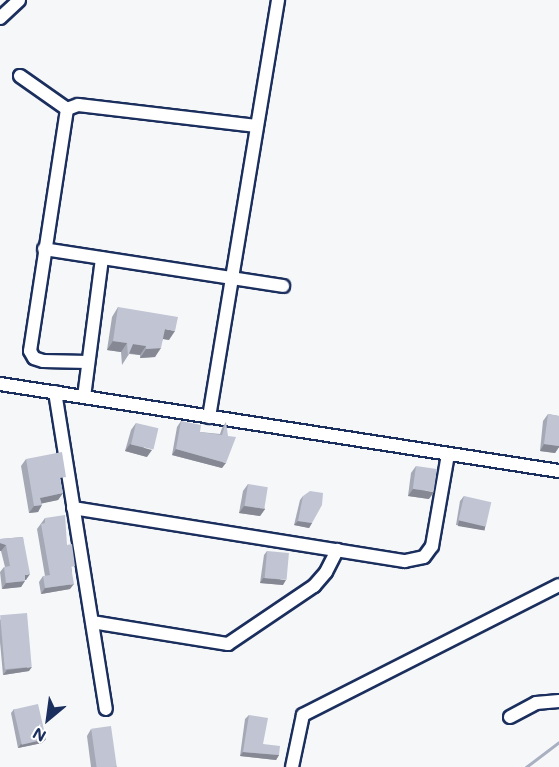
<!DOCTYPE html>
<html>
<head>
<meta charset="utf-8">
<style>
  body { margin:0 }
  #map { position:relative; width:559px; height:767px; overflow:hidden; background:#f6f7f9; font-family:Mali,sans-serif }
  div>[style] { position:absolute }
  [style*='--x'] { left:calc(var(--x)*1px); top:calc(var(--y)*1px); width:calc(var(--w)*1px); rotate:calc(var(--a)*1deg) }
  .stream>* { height:3px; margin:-1.5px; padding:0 1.5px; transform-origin:1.5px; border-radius:1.5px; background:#a9b0c1 }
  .roads { filter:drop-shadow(2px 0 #1b2f5e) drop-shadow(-2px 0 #1b2f5e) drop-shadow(0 2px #1b2f5e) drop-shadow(0 -2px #1b2f5e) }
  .minor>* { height:12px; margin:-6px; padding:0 6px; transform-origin:6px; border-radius:6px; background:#fff }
  .wall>* { inset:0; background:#a5a9b5 }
  .shaded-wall>* { inset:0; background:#868994; transform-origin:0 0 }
  .building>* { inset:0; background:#c0c4d3; transform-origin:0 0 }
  span { translate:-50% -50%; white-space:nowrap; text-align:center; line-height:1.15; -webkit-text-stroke:4.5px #fff; paint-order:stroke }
  .north { position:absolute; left:18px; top:689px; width:60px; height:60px; -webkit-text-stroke:4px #fff; paint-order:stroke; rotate:209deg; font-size:16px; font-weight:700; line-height:24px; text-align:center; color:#1b2f5e }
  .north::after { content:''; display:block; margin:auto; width:21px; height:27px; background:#1b2f5e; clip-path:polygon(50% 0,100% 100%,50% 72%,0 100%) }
</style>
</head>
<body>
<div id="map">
  <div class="stream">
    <i style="--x:526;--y:767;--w:41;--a:-37.1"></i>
  </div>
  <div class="roads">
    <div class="minor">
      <i style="--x:0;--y:18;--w:26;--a:-43"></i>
      <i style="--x:20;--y:76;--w:57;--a:35.1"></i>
      <i style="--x:44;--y:249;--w:242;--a:8.8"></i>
      <i style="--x:88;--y:362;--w:45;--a:-178.7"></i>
      <i style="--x:43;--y:361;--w:9;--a:-162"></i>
      <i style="--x:34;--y:358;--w:8;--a:-120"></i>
      <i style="--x:30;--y:351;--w:245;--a:-81.3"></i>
      <i style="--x:67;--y:109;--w:12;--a:-20"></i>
      <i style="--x:78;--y:105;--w:180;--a:6.7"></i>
      <i style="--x:0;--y:384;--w:566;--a:8.85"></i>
      <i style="--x:55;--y:392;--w:321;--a:80.9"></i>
      <i style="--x:84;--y:397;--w:140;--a:-82.6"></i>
      <i style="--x:209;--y:417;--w:423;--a:-80.6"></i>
      <i style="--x:73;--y:508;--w:336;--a:9.1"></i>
      <i style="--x:405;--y:561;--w:19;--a:-12"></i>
      <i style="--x:424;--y:557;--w:14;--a:-54"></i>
      <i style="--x:432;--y:546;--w:93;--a:-80.1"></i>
      <i style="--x:92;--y:622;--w:138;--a:9.2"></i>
      <i style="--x:228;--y:644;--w:104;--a:-34"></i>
      <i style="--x:314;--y:586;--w:18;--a:-49"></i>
      <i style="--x:326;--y:572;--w:25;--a:-63"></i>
      <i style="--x:510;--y:717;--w:30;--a:-28"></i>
      <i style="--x:536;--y:703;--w:23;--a:-5"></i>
      <i style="--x:292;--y:767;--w:53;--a:-78.1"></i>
      <i style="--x:303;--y:715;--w:287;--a:-26.9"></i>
    </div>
  </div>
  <div class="wall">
    <i style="clip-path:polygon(118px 307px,169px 340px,163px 339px,155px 357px,140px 358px,140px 355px,129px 354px,122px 365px,121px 352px,107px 350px,112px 317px)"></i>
    <i style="clip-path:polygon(548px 414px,559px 416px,559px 447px,555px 453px,540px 451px,543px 421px)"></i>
    <i style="clip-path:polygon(181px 421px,200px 432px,220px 434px,222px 428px,226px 422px,222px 468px,172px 455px,177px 427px)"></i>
    <i style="clip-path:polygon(136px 423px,147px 457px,125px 451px,131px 430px)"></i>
    <i style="clip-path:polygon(26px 459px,61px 484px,63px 493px,58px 500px,42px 503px,38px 512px,29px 513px,21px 466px)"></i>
    <i style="clip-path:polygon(416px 466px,429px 499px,408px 496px,411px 473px)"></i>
    <i style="clip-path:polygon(248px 484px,265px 509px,260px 516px,239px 513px,243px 491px)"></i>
    <i style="clip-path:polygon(303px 496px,312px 523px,309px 528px,294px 525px,300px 500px)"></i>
    <i style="clip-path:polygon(464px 496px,483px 530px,456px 525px,460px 501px)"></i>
    <i style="clip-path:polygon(45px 518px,67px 545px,72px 571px,70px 589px,41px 594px,39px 582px,43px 576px,45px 576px,37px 529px)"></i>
    <i style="clip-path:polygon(23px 537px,26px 580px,25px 580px,21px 587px,2px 589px,0 572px,4px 567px,5px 567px,1px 551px,0 551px,0 539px)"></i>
    <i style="clip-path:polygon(267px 551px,283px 585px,260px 583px,264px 555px)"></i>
    <i style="clip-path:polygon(1px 619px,29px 671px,3px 675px,0 642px,0 620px)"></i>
    <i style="clip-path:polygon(14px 709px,46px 739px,42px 743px,18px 748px,11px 713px)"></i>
    <i style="clip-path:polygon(249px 715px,263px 744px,279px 755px,276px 760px,240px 756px,245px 719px)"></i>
    <i style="clip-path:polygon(91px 729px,117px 767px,91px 767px,87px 736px)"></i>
  </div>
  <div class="shaded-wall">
    <i style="clip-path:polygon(165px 329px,175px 331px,169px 340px,158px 338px)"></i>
    <i style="clip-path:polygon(113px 341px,127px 343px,121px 352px,107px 350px)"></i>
    <i style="clip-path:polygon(133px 344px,146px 346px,140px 355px,128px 353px)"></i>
    <i style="clip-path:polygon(161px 348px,155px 357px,140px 358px,146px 349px)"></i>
    <i style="clip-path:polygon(130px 444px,152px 450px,147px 457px,125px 451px)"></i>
    <i style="clip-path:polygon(544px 444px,559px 446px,559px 447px,555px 453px,540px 451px)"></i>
    <i style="clip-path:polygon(176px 449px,226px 463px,222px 468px,172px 455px)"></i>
    <i style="clip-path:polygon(413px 489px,434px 492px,429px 499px,408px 496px)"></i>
    <i style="clip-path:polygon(63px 493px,58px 500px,35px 505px,40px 498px)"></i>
    <i style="clip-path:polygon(42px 505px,38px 512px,29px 513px,34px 506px)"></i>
    <i style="clip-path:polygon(244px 506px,265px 509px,260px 516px,239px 513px)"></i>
    <i style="left:459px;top:520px;width:27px;height:6px;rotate:10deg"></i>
    <i style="clip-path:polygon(298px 521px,312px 523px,309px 528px,294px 525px)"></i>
    <i style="clip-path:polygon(0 543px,6px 545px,1px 551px,0 551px)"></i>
    <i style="clip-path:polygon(30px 574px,26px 580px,21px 580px,25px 575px)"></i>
    <i style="clip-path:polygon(263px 578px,286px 580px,283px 585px,260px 583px)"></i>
    <i style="clip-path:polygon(25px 581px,21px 587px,2px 589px,6px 583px)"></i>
    <i style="clip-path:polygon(74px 584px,70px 589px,41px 594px,45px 588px)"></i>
    <i style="clip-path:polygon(32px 667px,29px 671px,3px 675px,7px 670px)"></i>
    <i style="clip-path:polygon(46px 739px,42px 743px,18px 748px,21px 744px)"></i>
    <i style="clip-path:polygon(243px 752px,279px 755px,276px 760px,240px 756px)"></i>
  </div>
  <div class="building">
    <i style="clip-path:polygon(118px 307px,178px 317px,175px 331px,165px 329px,161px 348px,146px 349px,146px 346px,133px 344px,128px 356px,127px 343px,113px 341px)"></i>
    <i style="clip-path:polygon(548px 414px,559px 416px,559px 446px,544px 444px)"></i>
    <i style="clip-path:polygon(181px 421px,201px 425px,200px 432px,222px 435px,226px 422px,228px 436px,236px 437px,226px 463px,176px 449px)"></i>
    <i style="left:136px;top:423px;width:23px;height:22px;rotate:13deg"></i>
    <i style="clip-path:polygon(62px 452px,66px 477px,60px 478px,63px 493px,40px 498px,42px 505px,34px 506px,26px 459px)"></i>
    <i style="left:416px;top:466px;width:21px;height:23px;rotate:8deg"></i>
    <i style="left:248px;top:484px;width:20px;height:22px;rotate:9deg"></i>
    <i style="clip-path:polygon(310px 491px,323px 493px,322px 505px,312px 523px,298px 521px,303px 496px)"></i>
    <i style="left:464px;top:496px;width:28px;height:25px;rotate:13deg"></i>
    <i style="clip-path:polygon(65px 515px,67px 545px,72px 544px,75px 566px,71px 567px,74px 584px,45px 588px,43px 576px,50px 575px,41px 524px,45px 523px,45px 518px)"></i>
    <i style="clip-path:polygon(23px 537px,30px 574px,25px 575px,25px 581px,6px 583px,4px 567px,10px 566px,6px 545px,0 543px,0 539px)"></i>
    <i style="left:267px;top:551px;width:22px;height:27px;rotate:5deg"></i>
    <i style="left:27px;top:613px;width:54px;height:27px;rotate:85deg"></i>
    <i style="left:38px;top:704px;width:36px;height:25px;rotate:77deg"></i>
    <i style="clip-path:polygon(249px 715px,268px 718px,263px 744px,280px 746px,279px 755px,243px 752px)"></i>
    <i style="left:111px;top:726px;width:41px;height:20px;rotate:82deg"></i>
  </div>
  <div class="north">N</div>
</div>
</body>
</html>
